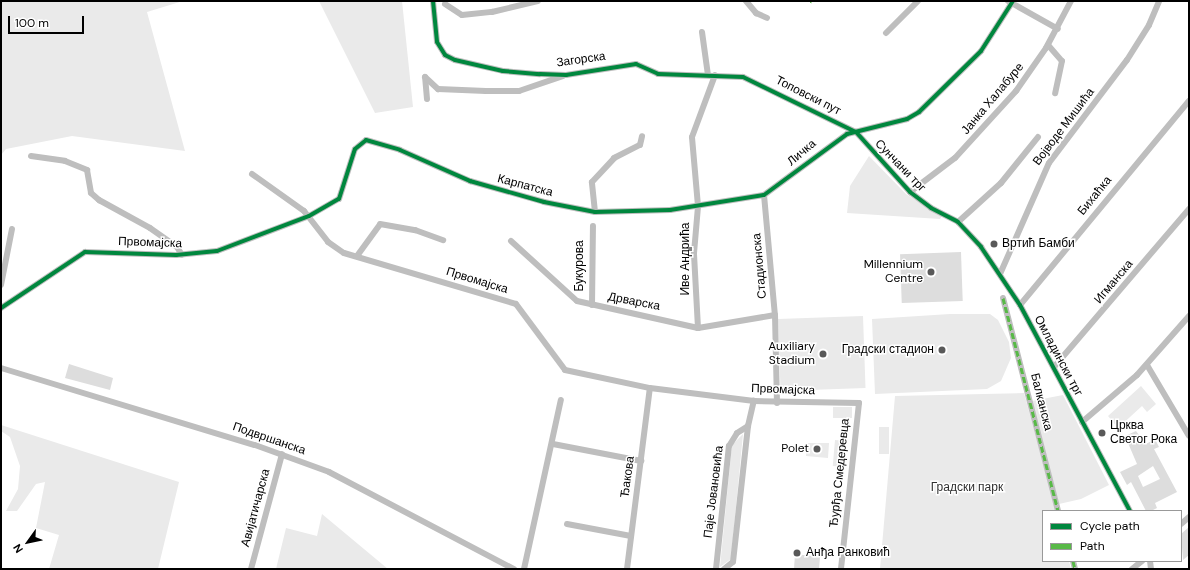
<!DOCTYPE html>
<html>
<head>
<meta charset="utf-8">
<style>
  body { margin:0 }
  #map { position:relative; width:1190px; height:570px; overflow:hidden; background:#fff; font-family:"DM Sans",sans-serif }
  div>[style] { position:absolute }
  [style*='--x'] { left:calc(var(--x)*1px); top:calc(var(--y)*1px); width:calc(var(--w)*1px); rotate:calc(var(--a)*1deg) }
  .green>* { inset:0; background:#eaeaea; transform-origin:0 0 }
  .building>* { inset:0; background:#ddd; transform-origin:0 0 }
  .minor>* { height:6px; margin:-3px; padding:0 3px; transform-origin:3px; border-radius:3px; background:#bebebe }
  .quiet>* { height:3px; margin-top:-1.5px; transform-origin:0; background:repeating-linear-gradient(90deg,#58b947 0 6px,transparent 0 9px) }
  .cycleway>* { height:4px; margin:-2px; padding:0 2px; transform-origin:2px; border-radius:2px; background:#00873e }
  .dots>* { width:11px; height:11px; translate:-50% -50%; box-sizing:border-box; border:2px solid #fff; border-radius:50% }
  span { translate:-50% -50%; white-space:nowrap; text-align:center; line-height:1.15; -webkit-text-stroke:3px #fff; paint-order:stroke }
  .street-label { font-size:12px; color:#000 }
  .poi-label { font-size:12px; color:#000 }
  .left { translate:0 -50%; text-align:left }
  .right { translate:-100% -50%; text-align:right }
  .park-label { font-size:12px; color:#303030 }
  .frame { position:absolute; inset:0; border:2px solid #000; pointer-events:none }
  .legend { position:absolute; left:1042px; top:510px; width:140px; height:52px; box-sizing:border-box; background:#fff; border:1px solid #999; margin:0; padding:5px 7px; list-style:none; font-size:12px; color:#000 }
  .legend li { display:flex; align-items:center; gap:8px; height:20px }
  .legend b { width:20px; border:1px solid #999 }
  .north { position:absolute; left:8px; top:522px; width:40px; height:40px; -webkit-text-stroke:3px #fff; paint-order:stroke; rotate:237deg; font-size:11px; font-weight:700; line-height:16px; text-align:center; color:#000 }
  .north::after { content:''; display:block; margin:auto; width:14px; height:18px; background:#000; clip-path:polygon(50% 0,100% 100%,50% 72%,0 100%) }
  .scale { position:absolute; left:8px; top:16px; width:76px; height:18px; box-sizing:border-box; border:2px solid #000; border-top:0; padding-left:5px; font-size:12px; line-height:14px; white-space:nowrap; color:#000; -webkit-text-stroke:3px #fff; paint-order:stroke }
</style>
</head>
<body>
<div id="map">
  <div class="green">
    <i style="clip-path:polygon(1px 1px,183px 1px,147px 12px,185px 151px,72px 136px,6px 149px,1px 155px)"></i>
    <i style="clip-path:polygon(319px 1px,402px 1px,413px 107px,375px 113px)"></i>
    <i style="clip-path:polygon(869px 156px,906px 194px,942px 216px,940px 219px,847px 213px,850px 186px)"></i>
    <i style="clip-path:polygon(950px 314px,990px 314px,998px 320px,1009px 342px,1011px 358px,1001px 381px,987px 389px,875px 394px,872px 319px)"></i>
    <i style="left:863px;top:316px;width:72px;height:85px;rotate:88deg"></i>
    <i style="clip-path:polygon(1141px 386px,1156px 404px,1147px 412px,1142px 406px,1118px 428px,1108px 416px)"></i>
    <i style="clip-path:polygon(1024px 393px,1056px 511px,1043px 511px,1043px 561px,1069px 561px,1071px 569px,880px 569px,895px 396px)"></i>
    <i style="clip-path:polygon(1063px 395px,1109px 485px,1081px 499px,1059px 504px,1032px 401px)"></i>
    <i style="left:833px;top:407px;width:19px;height:11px"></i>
    <i style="clip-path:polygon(1px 425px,179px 482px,158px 569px,49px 569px,59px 535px,36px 528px,45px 482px,36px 484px,17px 511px,6px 511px,18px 489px,20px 466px,10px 437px,1px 431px)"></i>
    <i style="left:879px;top:427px;width:10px;height:27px"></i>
    <i style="clip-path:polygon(743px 434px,731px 559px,720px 567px,732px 445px)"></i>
    <i style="left:835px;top:440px;width:11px;height:26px;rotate:5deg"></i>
    <i style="clip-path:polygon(806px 443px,829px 443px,828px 458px,806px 456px)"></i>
    <i style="clip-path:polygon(322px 514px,388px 569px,276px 569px,286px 528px,317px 536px)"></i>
  </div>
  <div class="building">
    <i style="left:961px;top:252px;width:49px;height:61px;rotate:88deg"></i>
    <i style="clip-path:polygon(69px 364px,113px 378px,110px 390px,65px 378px)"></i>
    <i style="clip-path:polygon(evenodd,1136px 431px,1146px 444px,1155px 439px,1159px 447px,1154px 449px,1177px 492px,1155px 503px,1157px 508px,1151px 511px,1146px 511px,1131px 482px,1127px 485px,1120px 472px,1137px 464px,1125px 436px,1136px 431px,1153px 466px,1160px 479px,1143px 487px,1138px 476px,1153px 466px)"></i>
    <i style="clip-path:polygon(1189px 527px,1189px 555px,1183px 560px,1181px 534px)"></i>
    <i style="clip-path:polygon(795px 554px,820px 557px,819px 569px,794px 569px)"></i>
  </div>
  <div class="minor">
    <i style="--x:433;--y:1;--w:41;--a:84.4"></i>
    <i style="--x:437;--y:42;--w:15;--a:58"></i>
    <i style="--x:445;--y:55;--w:11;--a:27"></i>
    <i style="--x:455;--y:60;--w:49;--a:12.9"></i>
    <i style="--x:503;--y:71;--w:37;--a:5"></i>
    <i style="--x:540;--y:74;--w:26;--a:2"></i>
    <i style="--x:566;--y:75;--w:71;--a:-8.9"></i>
    <i style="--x:636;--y:64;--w:24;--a:24"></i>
    <i style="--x:658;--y:74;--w:85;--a:2"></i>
    <i style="--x:743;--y:77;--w:126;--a:26"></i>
    <i style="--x:856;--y:132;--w:81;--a:48"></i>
    <i style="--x:910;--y:192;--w:26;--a:37"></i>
    <i style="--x:931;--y:208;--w:30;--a:27"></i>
    <i style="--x:958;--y:222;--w:34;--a:47"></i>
    <i style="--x:981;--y:247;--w:70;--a:56.1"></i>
    <i style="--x:1020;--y:305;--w:234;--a:61.9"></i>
    <i style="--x:746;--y:1;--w:16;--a:50"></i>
    <i style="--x:756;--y:13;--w:12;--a:24"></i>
    <i style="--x:1008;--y:1;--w:57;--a:29.2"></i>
    <i style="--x:445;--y:4;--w:20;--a:33"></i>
    <i style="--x:462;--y:15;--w:30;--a:-6"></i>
    <i style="--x:492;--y:12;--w:47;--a:-13.4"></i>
    <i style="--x:702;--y:32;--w:43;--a:82.1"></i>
    <i style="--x:886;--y:33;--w:45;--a:-45"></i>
    <i style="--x:1048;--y:45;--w:21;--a:49"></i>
    <i style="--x:1062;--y:61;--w:33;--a:102"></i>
    <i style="--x:427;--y:99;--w:22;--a:-95"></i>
    <i style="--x:425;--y:77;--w:18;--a:43"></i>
    <i style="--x:438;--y:89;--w:48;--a:2.4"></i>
    <i style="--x:486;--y:91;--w:33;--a:0"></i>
    <i style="--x:519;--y:91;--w:46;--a:-18.8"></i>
    <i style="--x:31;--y:156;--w:34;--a:8"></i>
    <i style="--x:65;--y:161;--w:24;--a:22"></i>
    <i style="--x:87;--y:170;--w:23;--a:80"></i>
    <i style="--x:91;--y:193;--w:11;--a:41"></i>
    <i style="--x:99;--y:200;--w:58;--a:28.8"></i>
    <i style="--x:150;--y:228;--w:33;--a:35"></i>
    <i style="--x:177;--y:247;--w:9;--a:58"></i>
    <i style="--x:252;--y:174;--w:64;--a:35.4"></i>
    <i style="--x:304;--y:211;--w:39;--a:52"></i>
    <i style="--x:328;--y:242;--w:19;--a:35"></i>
    <i style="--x:344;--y:253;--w:179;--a:16.5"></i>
    <i style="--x:516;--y:304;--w:82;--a:53.4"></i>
    <i style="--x:565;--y:370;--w:87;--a:12"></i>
    <i style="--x:650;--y:388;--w:105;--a:7.1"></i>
    <i style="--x:754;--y:401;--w:105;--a:1.1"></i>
    <i style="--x:859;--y:403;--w:167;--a:96.2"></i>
    <i style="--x:910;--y:192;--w:56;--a:-37.1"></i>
    <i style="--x:955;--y:158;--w:91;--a:-47.7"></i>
    <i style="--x:1016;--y:91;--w:52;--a:-55.1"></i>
    <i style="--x:1046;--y:48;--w:53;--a:-62"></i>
    <i style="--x:764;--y:195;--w:121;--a:84.8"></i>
    <i style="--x:775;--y:315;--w:88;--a:88.7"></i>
    <i style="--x:595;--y:212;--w:30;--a:-96"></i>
    <i style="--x:592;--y:182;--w:33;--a:-47"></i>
    <i style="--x:614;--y:158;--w:29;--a:-27"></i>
    <i style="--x:640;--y:145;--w:9;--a:-77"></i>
    <i style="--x:958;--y:222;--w:58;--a:-42.2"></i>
    <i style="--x:1001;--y:183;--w:59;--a:-51.2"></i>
    <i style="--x:511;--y:241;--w:89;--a:42.3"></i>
    <i style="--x:577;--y:301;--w:124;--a:12.6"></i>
    <i style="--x:698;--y:328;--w:78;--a:-9.6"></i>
    <i style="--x:357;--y:256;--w:39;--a:-54"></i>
    <i style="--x:380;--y:224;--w:36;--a:10"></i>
    <i style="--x:415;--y:230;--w:30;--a:20"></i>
    <i style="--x:1000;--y:274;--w:121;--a:-66.2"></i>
    <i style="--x:1049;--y:163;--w:129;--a:-52.9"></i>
    <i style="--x:1127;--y:60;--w:41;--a:-57.8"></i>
    <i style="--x:1149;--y:25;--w:26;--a:-67"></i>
    <i style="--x:1;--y:285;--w:57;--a:-78.9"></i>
    <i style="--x:1003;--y:298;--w:220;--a:75.5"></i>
    <i style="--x:592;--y:305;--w:79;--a:-89.3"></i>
    <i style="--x:1020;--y:305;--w:265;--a:-50.4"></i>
    <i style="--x:1;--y:308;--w:101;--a:-33.7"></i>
    <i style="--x:85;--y:252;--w:91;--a:1.9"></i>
    <i style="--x:176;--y:255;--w:41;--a:-5.6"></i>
    <i style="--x:217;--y:251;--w:98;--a:-20.8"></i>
    <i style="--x:309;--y:216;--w:34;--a:-30"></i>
    <i style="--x:339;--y:199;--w:52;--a:-72.3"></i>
    <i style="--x:355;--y:149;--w:14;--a:-39"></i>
    <i style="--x:366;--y:140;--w:35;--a:16"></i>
    <i style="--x:400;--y:150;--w:77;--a:23.9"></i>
    <i style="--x:470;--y:181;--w:77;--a:15.8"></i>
    <i style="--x:544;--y:202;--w:52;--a:11.1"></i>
    <i style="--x:595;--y:212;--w:75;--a:-1.5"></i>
    <i style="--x:670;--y:210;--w:95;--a:-9.1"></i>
    <i style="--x:764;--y:195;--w:103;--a:-36.3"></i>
    <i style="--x:847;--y:134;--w:62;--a:-14"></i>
    <i style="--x:907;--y:119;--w:14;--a:-30"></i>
    <i style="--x:919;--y:112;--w:87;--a:-44.5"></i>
    <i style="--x:981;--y:51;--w:59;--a:-57.4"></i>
    <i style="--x:698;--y:328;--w:75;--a:-93.1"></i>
    <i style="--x:694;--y:253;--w:47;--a:-85.1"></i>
    <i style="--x:698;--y:206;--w:69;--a:-95"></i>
    <i style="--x:692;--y:137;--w:66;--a:-69.6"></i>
    <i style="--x:1147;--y:365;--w:82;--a:59.4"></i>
    <i style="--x:1054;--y:367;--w:208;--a:-49.5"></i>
    <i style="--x:1;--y:368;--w:265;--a:16.9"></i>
    <i style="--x:255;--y:445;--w:79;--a:20"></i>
    <i style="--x:329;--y:472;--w:209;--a:27.7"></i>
    <i style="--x:1082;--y:422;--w:72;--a:-40.5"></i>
    <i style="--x:1137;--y:375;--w:79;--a:-48.6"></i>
    <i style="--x:553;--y:444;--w:90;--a:10.9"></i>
    <i style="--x:567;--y:524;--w:65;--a:10.6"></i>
    <i style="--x:1181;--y:524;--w:11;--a:-41"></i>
    <i style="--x:1073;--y:561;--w:8;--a:76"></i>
    <i style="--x:1150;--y:561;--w:8;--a:83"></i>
    <i style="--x:251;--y:569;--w:119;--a:-74.9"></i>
    <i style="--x:524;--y:569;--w:173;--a:-77.7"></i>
    <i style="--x:627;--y:569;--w:182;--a:-82.8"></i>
    <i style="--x:716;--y:569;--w:124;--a:-84"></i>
    <i style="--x:729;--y:446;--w:15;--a:-58"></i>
    <i style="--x:737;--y:433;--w:13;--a:-32"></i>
    <i style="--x:724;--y:569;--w:11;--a:-38"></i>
    <i style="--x:733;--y:562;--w:137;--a:-83.7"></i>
    <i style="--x:748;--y:426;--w:26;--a:-77"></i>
    <i style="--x:1132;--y:569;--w:13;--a:-39"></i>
  </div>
  <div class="quiet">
    <i style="--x:810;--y:2;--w:1;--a:-45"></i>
    <i style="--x:1003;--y:298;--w:220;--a:75.5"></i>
    <i style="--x:1073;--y:561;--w:8;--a:76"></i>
  </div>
  <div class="cycleway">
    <i style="--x:433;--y:1;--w:41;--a:84.4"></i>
    <i style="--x:437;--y:42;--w:15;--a:58"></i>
    <i style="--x:445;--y:55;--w:11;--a:27"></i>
    <i style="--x:455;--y:60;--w:49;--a:12.9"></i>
    <i style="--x:503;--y:71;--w:37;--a:5"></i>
    <i style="--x:540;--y:74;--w:26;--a:2"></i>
    <i style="--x:566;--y:75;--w:71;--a:-8.9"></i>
    <i style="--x:636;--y:64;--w:24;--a:24"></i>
    <i style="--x:658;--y:74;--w:85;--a:2"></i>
    <i style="--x:743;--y:77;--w:126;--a:26"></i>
    <i style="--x:856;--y:132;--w:81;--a:48"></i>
    <i style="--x:910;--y:192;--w:26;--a:37"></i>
    <i style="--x:931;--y:208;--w:30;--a:27"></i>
    <i style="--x:958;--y:222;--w:34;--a:47"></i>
    <i style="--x:981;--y:247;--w:70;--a:56.1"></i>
    <i style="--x:1020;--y:305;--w:234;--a:61.9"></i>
    <i style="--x:1;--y:308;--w:101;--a:-33.7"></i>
    <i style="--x:85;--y:252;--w:91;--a:1.9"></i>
    <i style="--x:176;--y:255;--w:41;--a:-5.6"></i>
    <i style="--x:217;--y:251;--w:98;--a:-20.8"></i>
    <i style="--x:309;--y:216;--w:34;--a:-30"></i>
    <i style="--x:339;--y:199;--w:52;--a:-72.3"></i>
    <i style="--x:355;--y:149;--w:14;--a:-39"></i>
    <i style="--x:366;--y:140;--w:35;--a:16"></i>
    <i style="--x:400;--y:150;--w:77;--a:23.9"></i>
    <i style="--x:470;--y:181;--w:77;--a:15.8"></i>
    <i style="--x:544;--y:202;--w:52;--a:11.1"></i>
    <i style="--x:595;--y:212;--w:75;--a:-1.5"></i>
    <i style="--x:670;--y:210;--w:95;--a:-9.1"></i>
    <i style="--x:764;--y:195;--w:103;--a:-36.3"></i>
    <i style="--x:847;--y:134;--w:62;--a:-14"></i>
    <i style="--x:907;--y:119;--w:14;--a:-30"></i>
    <i style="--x:919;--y:112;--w:87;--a:-44.5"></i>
    <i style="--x:981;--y:51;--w:59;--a:-57.4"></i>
  </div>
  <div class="dots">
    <i style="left:994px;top:244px;background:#595959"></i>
    <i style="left:931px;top:272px;background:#595959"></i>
    <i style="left:942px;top:350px;background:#595959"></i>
    <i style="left:823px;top:354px;background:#595959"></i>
    <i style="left:1102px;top:433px;background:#595959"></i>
    <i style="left:817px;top:449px;background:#595959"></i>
    <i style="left:797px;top:553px;background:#595959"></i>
  </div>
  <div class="street-label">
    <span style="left:581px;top:60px;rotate:-8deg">Загорска</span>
    <span style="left:808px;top:96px;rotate:27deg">Топовски пут</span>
    <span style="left:993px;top:99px;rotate:-50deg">Јанка Халабуре</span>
    <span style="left:1064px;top:127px;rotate:-53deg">Војводе Мишића</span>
    <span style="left:802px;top:153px;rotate:-40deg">Личка</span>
    <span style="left:900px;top:166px;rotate:46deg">Сунчани трг</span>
    <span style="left:525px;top:186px;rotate:15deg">Карпатска</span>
    <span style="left:1095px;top:196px;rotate:-51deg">Бихаћка</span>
    <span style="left:150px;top:243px;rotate:2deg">Првомајска</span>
    <span style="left:686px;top:259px;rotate:-90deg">Иве Андрића</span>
    <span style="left:580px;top:266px;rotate:-90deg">Букурова</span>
    <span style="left:760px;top:266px;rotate:-95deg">Стадионска</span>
    <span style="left:477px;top:281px;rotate:17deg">Првомајска</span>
    <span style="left:1114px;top:282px;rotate:-50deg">Игманска</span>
    <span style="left:634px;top:302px;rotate:11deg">Дрварска</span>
    <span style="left:1058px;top:356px;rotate:62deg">Омладински трг</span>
    <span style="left:783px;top:390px;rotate:2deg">Првомајска</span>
    <span style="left:1041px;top:402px;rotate:76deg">Балканска</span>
    <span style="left:269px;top:439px;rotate:19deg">Подвршанска</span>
    <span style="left:840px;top:473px;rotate:-84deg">Ђурђа Смедеревца</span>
    <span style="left:628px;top:477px;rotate:-82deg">Ђакова</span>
    <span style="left:714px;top:492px;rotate:-83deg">Паје Јовановића</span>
    <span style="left:256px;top:508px;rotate:-75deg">Авијатичарска</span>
  </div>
  <div class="poi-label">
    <span class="left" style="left:1002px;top:244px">Вртић Бамби</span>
    <span class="right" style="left:923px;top:272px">Millennium<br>Centre</span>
    <span class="right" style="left:815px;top:354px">Auxiliary<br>Stadium</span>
    <span class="right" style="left:934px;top:350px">Градски стадион</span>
    <span class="left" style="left:1110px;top:433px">Црква<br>Светог Рока</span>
    <span class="right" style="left:809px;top:449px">Polet</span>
    <span class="left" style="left:806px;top:553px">Анђа Ранковић</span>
  </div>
  <div class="park-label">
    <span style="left:967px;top:488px">Градски парк</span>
  </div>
  <div class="frame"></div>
  <ul class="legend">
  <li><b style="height:5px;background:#00873e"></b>Cycle path</li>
  <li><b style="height:5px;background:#58b947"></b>Path</li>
  </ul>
  <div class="north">N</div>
  <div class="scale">100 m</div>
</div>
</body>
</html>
